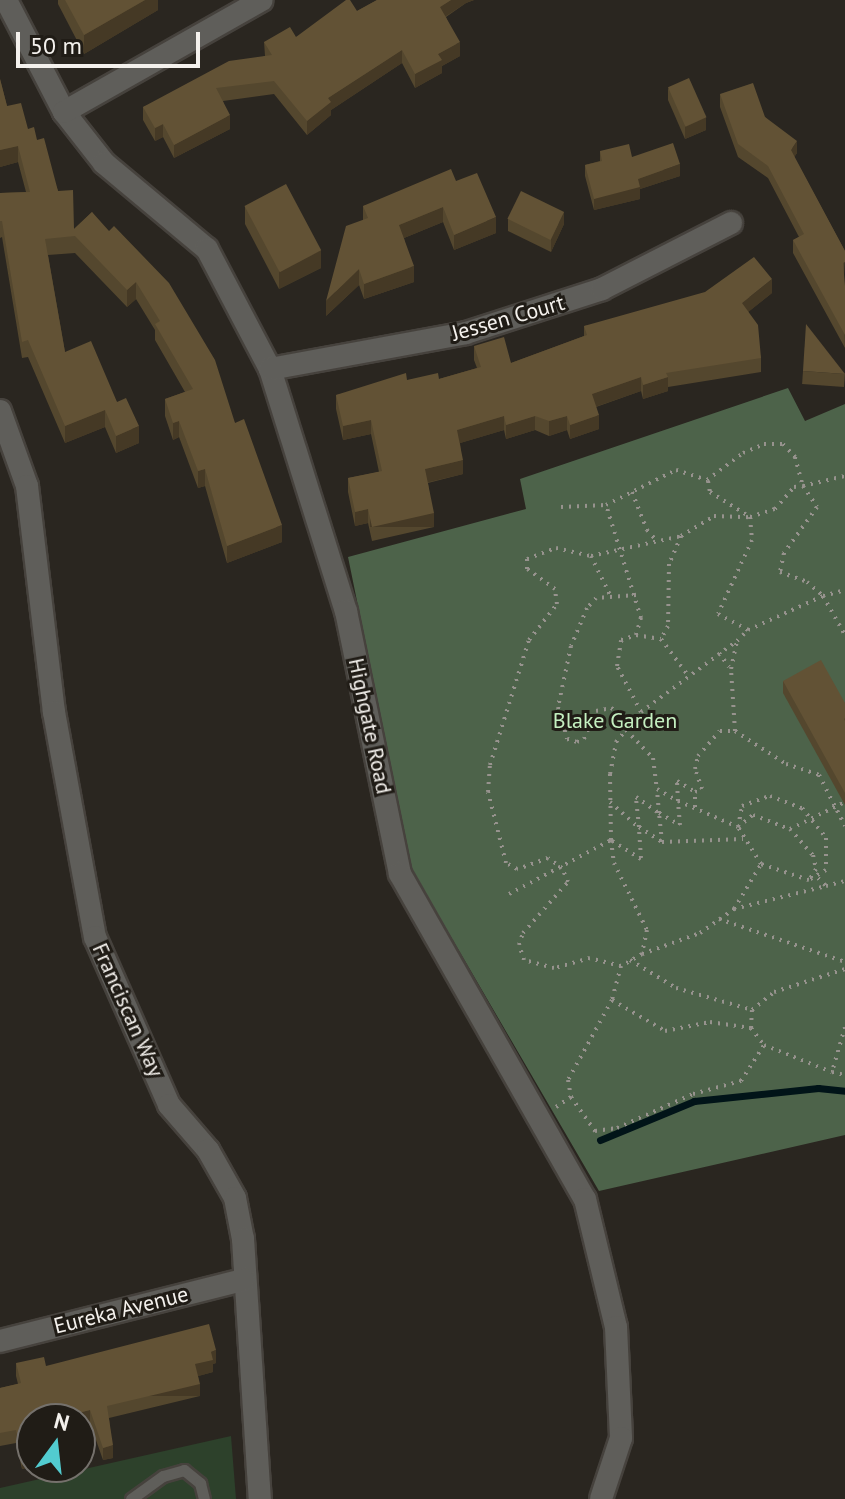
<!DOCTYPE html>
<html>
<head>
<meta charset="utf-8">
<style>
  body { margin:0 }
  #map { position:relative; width:845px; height:1499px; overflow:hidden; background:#2a2620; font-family:"PT Sans",sans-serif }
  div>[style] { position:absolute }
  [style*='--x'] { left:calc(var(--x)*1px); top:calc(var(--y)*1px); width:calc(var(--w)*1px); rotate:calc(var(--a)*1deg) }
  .green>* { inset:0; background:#2d412b }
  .forest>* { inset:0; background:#4d634a }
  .stream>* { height:7px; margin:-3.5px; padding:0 3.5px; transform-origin:3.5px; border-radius:3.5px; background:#011418 }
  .path>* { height:4px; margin-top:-2px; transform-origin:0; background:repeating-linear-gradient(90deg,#97938e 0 2px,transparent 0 8px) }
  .roads { filter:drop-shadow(2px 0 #46423d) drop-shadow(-2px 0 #46423d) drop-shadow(0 2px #46423d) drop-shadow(0 -2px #46423d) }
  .service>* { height:11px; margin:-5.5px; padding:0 5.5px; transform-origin:5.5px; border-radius:5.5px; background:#5f5e5a }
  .minor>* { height:22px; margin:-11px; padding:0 11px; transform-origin:11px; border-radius:11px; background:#5f5e5a }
  .wall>* { inset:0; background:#54472e; transform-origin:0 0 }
  .shaded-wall>* { inset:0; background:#453925; transform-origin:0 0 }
  .building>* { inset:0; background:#625235; transform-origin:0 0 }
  span { translate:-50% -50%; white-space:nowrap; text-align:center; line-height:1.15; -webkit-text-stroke:6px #201c16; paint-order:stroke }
  .street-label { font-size:22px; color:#f4f1ed }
  .park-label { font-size:22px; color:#c4efc0 }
  .north { position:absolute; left:16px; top:1403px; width:80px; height:80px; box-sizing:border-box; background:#201c16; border:2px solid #75716c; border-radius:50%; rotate:15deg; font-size:22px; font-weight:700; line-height:32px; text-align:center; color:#f4f1ed }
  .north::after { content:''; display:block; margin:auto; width:28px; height:36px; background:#52ccd0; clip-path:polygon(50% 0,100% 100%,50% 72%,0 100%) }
  .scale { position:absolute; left:16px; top:32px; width:184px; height:36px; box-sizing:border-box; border:4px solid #f4f1ed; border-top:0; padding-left:10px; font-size:24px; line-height:28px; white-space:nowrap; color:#f4f1ed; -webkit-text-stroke:6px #201c16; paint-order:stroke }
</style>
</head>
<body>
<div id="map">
  <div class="green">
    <i style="clip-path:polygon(231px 1436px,236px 1499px,0 1499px,0 1488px)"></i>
  </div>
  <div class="forest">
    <i style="clip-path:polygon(788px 388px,805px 421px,845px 404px,845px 1135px,599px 1191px,412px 870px,348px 557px,526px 509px,520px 479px)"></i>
  </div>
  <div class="stream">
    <i style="--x:600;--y:1140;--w:102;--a:-22.5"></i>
    <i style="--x:694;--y:1101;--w:125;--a:-6"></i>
    <i style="--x:818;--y:1088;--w:27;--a:6"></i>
  </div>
  <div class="path">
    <i style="--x:708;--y:481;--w:11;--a:80"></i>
    <i style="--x:710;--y:492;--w:47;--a:32"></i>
    <i style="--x:750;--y:517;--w:23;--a:85"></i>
    <i style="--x:752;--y:540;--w:81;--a:114.7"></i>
    <i style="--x:718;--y:614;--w:34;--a:28"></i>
    <i style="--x:632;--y:492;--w:41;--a:68.5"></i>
    <i style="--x:647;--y:530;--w:15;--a:48"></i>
    <i style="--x:561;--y:507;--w:45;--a:-2.5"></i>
    <i style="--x:681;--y:536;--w:30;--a:113"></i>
    <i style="--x:669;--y:564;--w:62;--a:90.9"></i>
    <i style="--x:668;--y:626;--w:15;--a:118"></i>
    <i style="--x:661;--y:639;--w:44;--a:53.4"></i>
    <i style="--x:591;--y:556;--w:46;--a:64"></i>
    <i style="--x:636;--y:595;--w:40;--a:175.7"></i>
    <i style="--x:596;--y:598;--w:13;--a:132"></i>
    <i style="--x:587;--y:608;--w:41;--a:112.8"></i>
    <i style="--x:571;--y:646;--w:62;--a:102"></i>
    <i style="--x:558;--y:707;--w:33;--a:74"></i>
    <i style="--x:567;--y:739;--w:10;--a:17"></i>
    <i style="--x:577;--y:742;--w:8;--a:-23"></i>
    <i style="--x:584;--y:739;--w:30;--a:-67"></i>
    <i style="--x:596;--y:711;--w:15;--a:-11"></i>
    <i style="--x:611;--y:708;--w:10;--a:29"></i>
    <i style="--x:620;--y:713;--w:18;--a:71"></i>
    <i style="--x:626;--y:730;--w:39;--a:46"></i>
    <i style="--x:653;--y:758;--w:31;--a:83"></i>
    <i style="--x:636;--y:635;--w:25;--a:9"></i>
    <i style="--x:719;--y:653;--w:17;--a:54"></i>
    <i style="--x:641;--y:712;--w:52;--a:-117.6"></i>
    <i style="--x:617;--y:666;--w:26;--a:-81"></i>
    <i style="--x:621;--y:640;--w:16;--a:-18"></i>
    <i style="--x:636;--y:635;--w:18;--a:-74"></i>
    <i style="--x:641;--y:618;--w:118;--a:-107.2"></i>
    <i style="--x:606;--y:505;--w:78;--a:-26.6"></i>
    <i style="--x:676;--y:470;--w:33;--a:18"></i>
    <i style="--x:707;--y:480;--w:45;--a:-36.9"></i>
    <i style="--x:743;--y:453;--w:23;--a:-23"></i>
    <i style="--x:764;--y:444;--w:19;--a:0"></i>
    <i style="--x:783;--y:444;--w:18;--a:47"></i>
    <i style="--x:795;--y:457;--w:30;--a:75"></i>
    <i style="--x:803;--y:486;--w:43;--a:-13.4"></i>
    <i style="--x:735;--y:731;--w:61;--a:32.9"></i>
    <i style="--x:786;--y:764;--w:35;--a:18"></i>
    <i style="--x:819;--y:775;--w:57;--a:63"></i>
    <i style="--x:610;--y:802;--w:36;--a:42"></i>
    <i style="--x:695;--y:807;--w:15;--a:-90"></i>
    <i style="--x:695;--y:792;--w:8;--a:-23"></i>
    <i style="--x:702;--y:789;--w:21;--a:-109"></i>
    <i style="--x:695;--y:769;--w:13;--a:-77"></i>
    <i style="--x:698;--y:756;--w:33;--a:-49"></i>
    <i style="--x:720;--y:731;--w:15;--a:0"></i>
    <i style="--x:735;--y:731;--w:62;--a:-93.7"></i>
    <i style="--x:731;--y:669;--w:29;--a:-78"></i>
    <i style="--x:737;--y:641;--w:16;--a:-45"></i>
    <i style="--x:748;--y:630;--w:82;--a:-24.4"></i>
    <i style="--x:823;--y:596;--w:45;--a:60.6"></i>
    <i style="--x:639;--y:827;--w:30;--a:-96"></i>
    <i style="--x:636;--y:797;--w:28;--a:35"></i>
    <i style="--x:659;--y:813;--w:24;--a:-95"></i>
    <i style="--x:657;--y:789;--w:24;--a:30"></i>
    <i style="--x:678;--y:801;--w:20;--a:-93"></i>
    <i style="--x:677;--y:781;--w:21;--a:31"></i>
    <i style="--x:790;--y:829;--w:35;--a:49"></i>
    <i style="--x:813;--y:855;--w:14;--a:78"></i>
    <i style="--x:816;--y:869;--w:13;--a:122"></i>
    <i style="--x:809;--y:880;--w:51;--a:-161.6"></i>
    <i style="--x:761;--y:864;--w:44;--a:-121.9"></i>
    <i style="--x:738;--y:827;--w:19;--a:-39"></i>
    <i style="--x:753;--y:815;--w:40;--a:21"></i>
    <i style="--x:790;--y:829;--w:59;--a:-26.1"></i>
    <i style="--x:662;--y:842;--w:81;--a:-2.1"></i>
    <i style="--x:641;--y:858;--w:31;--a:-94"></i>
    <i style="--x:639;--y:827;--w:27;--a:33"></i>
    <i style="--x:662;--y:842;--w:29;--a:-96"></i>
    <i style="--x:659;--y:813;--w:24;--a:30"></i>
    <i style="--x:680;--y:825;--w:24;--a:-95"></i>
    <i style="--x:678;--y:801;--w:65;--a:23.4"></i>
    <i style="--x:738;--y:827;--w:21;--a:-79"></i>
    <i style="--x:742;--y:806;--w:30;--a:-20"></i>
    <i style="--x:770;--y:796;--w:34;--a:21"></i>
    <i style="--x:802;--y:808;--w:38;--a:51"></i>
    <i style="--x:826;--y:838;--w:32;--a:90"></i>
    <i style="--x:826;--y:870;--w:20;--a:150"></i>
    <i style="--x:641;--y:859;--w:36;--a:-148"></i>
    <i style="--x:611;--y:840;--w:23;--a:83"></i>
    <i style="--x:614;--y:863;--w:75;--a:63.8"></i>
    <i style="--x:647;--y:930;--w:25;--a:102"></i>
    <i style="--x:642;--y:954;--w:24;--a:150"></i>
    <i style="--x:621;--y:966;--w:32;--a:-166"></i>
    <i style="--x:590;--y:958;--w:37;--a:164"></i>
    <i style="--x:554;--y:968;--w:31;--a:-165"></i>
    <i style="--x:524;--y:960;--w:16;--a:-108"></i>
    <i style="--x:519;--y:945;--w:13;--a:-72"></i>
    <i style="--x:523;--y:933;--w:68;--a:-48.6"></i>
    <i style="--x:568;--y:882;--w:15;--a:-113"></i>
    <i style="--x:562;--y:868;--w:17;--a:-144"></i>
    <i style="--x:548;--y:858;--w:33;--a:160"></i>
    <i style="--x:517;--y:869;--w:13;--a:-151"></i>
    <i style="--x:506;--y:863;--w:73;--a:-104.2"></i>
    <i style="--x:488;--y:792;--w:27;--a:-86"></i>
    <i style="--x:490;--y:765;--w:131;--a:-72.7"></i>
    <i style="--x:529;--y:640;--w:46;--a:-52.1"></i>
    <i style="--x:557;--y:604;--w:15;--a:-98"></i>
    <i style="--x:555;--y:589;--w:34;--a:-144"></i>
    <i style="--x:527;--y:569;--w:10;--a:-90"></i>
    <i style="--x:527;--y:559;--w:31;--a:-21"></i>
    <i style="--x:556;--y:548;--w:36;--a:13"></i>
    <i style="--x:591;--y:556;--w:92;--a:-12.5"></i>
    <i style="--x:681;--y:536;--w:39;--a:-31"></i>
    <i style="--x:714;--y:516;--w:36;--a:2"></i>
    <i style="--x:750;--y:517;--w:26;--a:-18"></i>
    <i style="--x:775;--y:509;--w:29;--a:-49"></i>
    <i style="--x:794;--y:487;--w:9;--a:-6"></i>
    <i style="--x:803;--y:486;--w:25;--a:56"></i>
    <i style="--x:817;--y:507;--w:57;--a:125.7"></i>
    <i style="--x:784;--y:553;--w:19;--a:102"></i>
    <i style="--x:780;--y:572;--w:29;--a:20"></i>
    <i style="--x:807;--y:582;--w:21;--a:41"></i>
    <i style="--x:823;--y:596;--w:23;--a:-15"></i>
    <i style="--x:818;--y:878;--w:11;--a:45"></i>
    <i style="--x:826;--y:886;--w:20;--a:-15"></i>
    <i style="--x:509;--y:894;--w:115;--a:-27.9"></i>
    <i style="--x:611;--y:840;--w:66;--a:-90.9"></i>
    <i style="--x:610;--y:774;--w:33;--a:-79"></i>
    <i style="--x:616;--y:742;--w:39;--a:-50"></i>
    <i style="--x:641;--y:712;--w:119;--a:-36.5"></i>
    <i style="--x:734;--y:909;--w:52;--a:-59"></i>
    <i style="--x:719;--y:919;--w:133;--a:18.8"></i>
    <i style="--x:642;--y:954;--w:62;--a:-19.9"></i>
    <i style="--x:700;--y:933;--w:42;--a:-35.2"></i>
    <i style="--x:734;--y:909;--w:95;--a:-14"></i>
    <i style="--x:630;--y:960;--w:54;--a:31.3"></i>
    <i style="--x:676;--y:988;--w:79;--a:16.1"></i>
    <i style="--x:621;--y:966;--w:35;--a:105"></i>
    <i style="--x:612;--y:1000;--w:91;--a:118.8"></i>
    <i style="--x:568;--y:1080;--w:17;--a:80"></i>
    <i style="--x:571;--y:1097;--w:42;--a:54.8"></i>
    <i style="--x:595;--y:1131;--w:22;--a:-8"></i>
    <i style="--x:617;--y:1128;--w:83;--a:-24.1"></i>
    <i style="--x:693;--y:1094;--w:50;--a:-15.2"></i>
    <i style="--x:741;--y:1081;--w:43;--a:-57.4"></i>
    <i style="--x:764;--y:1045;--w:73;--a:21.7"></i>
    <i style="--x:612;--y:1000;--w:61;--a:30.3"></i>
    <i style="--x:665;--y:1031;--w:46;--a:-11.3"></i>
    <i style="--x:710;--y:1022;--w:41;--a:8.3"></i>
    <i style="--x:751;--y:1028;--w:18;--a:-87"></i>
    <i style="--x:752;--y:1010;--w:28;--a:-39"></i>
    <i style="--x:774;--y:992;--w:75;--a:-17.9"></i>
    <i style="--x:845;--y:1027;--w:47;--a:106.1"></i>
    <i style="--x:832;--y:1072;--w:13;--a:13"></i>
    <i style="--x:751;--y:1028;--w:21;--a:53"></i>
    <i style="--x:556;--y:1107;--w:18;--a:-34"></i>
  </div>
  <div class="roads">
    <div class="service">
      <i style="--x:131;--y:1499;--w:39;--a:-36"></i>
      <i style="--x:163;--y:1476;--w:22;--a:-16"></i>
      <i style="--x:184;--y:1470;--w:21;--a:39"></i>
      <i style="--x:200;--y:1483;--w:16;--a:76"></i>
    </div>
    <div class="minor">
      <i style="--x:6;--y:0;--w:126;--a:62.6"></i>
      <i style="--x:64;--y:112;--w:65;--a:51.9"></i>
      <i style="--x:104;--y:163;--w:134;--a:39.9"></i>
      <i style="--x:207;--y:249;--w:136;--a:62.3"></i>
      <i style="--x:270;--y:369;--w:254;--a:72.6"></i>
      <i style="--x:346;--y:611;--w:268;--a:78.4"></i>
      <i style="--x:400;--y:874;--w:374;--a:60.4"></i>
      <i style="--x:585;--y:1199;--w:132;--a:76.4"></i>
      <i style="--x:616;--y:1327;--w:111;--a:87.4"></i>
      <i style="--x:621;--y:1438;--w:64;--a:108.2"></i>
      <i style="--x:64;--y:112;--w:227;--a:-29.5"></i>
      <i style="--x:270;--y:369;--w:199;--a:-10.4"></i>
      <i style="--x:466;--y:333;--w:143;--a:-17.9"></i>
      <i style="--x:602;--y:289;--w:145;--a:-27.1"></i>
      <i style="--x:0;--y:411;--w:80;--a:70.2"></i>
      <i style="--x:27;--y:486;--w:228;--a:83.2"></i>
      <i style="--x:54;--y:712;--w:229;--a:79.7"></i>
      <i style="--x:95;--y:937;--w:184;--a:66.2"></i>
      <i style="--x:169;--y:1105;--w:60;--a:49.1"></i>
      <i style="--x:208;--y:1150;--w:55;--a:60.6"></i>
      <i style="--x:235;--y:1198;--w:42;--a:79"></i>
      <i style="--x:243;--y:1239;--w:261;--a:86.3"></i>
      <i style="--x:0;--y:1341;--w:251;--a:-14.1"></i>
    </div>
  </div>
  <div class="wall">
    <i style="clip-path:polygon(58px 0,158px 0,158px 10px,84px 54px,58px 4px)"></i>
    <i style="clip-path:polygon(377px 0,474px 0,466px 3px,446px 17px,460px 56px,442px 66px,442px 73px,415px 88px,402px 63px,331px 110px,331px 115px,307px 135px,274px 94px,223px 101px,230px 129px,174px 158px,163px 137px,155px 141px,143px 120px,143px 107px,265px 56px,264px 42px,296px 37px,357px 11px)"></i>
    <i style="clip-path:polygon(0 79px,7px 106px,37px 140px,74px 229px,92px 212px,235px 423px,282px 542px,227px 563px,205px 486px,198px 488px,179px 437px,173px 440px,165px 416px,165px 399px,185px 392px,155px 340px,155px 330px,136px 299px,127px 307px,75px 253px,48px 255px,65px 352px,117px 402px,139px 443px,116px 453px,105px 427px,65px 443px,28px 357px,22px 358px,2px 237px,0 238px,0 193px,26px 192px,18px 162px,0 167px)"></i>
    <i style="clip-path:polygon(668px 88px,706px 130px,685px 139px,668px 100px)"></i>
    <i style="clip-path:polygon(720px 94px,765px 117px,797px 153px,794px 157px,845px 251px,844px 275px,845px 348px,793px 253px,793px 240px,799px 237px,768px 178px,738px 157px,720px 107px)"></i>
    <i style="clip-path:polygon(600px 151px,632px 157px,680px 176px,640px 189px,640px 199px,594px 210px,585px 176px,585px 165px,600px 161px)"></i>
    <i style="clip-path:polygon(456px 181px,496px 233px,454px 250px,443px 222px,404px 238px,414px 282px,364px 299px,359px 285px,326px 316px,363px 220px,363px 206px)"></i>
    <i style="clip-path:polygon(245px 206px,321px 268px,279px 289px,245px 224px)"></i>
    <i style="clip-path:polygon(508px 219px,564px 224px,551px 252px,508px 231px)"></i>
    <i style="clip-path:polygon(772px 293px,748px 312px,761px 358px,761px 372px,668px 387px,668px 391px,643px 399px,641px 391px,596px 407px,599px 429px,570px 439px,567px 430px,549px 436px,535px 430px,506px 439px,504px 430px,460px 443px,463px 474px,428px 483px,434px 527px,372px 541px,368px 523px,355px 526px,348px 492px,348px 478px,379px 472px,371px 434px,343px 440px,336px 409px,336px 395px,407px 380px,439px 379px,477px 368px,474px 360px,474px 346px,511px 363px,584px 336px,584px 326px)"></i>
    <i style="left:803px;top:371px;width:42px;height:13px;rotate:4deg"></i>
    <i style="clip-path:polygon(783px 681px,845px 703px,845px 805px,783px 693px)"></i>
    <i style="clip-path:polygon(16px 1363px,46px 1366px,216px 1363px,213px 1364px,213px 1372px,198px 1376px,200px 1396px,109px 1418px,113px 1458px,103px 1460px,90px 1423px,32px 1419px,32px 1467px,22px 1469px,16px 1443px,0 1446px,0 1388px,18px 1384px,16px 1376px)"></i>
  </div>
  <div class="shaded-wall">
    <i style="clip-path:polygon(145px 0,158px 0,158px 10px,84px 54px,84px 35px)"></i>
    <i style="clip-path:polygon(451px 0,474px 0,466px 3px,440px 20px,440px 7px)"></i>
    <i style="clip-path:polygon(460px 42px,460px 56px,442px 66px,442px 73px,415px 88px,415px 74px,438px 54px)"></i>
    <i style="clip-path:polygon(402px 50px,402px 63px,331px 110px,331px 115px,307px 135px,307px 121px,328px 98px)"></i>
    <i style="clip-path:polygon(230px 115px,230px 129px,174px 158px,174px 145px)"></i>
    <i style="clip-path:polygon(706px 117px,706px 130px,685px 139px,685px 126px)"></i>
    <i style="clip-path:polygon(163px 124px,163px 137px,155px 141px,155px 128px)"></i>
    <i style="clip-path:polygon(797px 141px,797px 153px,791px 162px,791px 150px)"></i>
    <i style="clip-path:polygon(18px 146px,18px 162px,0 167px,0 150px)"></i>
    <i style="clip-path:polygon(680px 164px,680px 176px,640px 189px,640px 199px,594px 210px,594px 199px,638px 179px)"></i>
    <i style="clip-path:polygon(443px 207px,443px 222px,399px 240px,399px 225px)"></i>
    <i style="clip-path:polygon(564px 212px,564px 224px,551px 252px,551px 239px)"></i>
    <i style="clip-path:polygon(496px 217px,496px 233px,454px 250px,454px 235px)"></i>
    <i style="clip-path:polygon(321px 250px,321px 268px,279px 289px,279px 271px)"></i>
    <i style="clip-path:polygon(414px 266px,414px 282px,364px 299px,364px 284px)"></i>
    <i style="clip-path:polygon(359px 269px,359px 285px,326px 316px,326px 301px)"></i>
    <i style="clip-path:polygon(772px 279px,772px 293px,742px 317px,742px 303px)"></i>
    <i style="clip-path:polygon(136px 282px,136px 299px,127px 307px,127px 290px)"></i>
    <i style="clip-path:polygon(641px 377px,641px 391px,592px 408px,592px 394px)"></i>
    <i style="clip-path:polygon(668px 377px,668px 391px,643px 399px,643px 385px)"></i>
    <i style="clip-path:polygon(105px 410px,105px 427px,65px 443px,65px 426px)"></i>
    <i style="clip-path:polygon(599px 415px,599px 429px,570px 439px,570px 425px)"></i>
    <i style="clip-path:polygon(504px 416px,504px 430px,457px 444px,457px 430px)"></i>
    <i style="clip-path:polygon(535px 416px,535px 430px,506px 439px,506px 425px)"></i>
    <i style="clip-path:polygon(567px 416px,567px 430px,549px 436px,549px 421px)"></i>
    <i style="clip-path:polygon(371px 420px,371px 434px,343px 440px,343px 426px)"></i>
    <i style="clip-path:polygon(179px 421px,179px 437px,173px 440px,173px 423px)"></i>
    <i style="clip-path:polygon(139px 426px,139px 443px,116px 453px,116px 436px)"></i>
    <i style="clip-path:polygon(463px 460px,463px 474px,425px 483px,425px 469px)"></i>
    <i style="clip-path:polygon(205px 469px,205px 486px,198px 488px,198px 471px)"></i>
    <i style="clip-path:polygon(368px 509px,368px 523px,355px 526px,355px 512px)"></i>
    <i style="left:434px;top:513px;width:14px;height:64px;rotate:90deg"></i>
    <i style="clip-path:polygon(282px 525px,282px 542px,227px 563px,227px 546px)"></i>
    <i style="clip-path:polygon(216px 1350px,216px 1363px,213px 1364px,213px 1372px,195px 1377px,195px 1364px,211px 1352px)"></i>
    <i style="left:200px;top:1384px;width:12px;height:96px;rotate:90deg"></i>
    <i style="clip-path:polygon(90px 1410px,90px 1423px,80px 1425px,80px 1419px,54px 1419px)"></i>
    <i style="clip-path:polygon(113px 1445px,113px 1458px,103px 1460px,103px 1448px)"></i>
    <i style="clip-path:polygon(32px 1454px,32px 1467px,22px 1469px,22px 1457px)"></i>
  </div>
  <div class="building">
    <i style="clip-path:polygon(65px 0,145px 0,84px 35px)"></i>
    <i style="clip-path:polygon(346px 0,350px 0,357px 11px,377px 0,451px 0,440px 7px,460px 42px,438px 54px,442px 60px,415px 74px,402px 50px,328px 98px,331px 102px,307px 121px,274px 81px,216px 88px,230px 115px,174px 145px,163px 124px,155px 128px,143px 107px,229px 61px,272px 55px,264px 42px,290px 27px,296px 37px)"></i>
    <i style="left:689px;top:78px;width:43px;height:23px;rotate:66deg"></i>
    <i style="clip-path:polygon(0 79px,7px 106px,21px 103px,28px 129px,34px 127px,37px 140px,44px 138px,58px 191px,73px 190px,74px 229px,92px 212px,109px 231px,114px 226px,169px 283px,215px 360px,235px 423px,244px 419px,282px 525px,227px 546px,205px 469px,198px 471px,179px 421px,173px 423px,165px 399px,193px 389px,155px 324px,160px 321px,136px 282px,127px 290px,75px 236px,45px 239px,65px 352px,91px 341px,117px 402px,126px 398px,139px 426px,116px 436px,105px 410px,65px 426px,28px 340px,22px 342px,2px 221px,0 221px,0 193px,30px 192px,18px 146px,0 150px)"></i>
    <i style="clip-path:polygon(753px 83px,765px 117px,797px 141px,791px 150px,845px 251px,845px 262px,843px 263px,845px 286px,845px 335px,793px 240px,804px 234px,768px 166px,738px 144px,720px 94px)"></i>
    <i style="clip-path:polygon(673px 143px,680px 164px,638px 179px,640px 187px,594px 199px,585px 165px,602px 161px,600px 151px,629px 144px,632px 157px)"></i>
    <i style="clip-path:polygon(451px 169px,456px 181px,477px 173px,496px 217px,454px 235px,443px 207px,399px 225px,414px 266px,364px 284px,359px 269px,326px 301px,346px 226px,368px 218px,363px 206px)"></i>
    <i style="left:286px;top:184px;width:75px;height:47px;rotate:62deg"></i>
    <i style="left:521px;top:191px;width:48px;height:31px;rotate:26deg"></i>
    <i style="clip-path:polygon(754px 257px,772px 279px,742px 303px,758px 325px,761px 358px,666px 373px,668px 377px,643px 385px,641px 377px,592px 394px,599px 415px,570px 425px,567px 416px,549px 421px,535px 416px,506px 425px,504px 416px,457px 430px,463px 460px,425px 469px,434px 513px,372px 527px,368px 509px,355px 512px,348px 478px,382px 471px,371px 420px,343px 426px,336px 395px,406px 373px,407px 380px,438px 373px,439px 379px,481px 367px,474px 346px,504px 337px,511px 363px,587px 335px,584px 326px,705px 292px)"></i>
    <i style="clip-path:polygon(806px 324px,845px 374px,803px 371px)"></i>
    <i style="clip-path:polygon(821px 660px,845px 703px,845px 718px,844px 719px,845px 721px,845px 793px,783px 681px)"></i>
    <i style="clip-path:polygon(209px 1324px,216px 1350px,211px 1352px,213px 1360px,195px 1364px,200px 1384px,107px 1406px,113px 1445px,103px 1448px,90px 1410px,54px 1419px,32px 1419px,32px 1454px,22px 1457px,16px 1430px,0 1433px,0 1388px,21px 1383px,16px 1363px,44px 1357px,46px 1366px)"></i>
  </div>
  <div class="street-label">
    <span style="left:508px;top:318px;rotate:-16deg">Jessen Court</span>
    <span style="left:370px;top:726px;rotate:78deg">Highgate Road</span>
    <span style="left:128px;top:1010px;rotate:66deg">Franciscan Way</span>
    <span style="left:121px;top:1310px;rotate:-14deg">Eureka Avenue</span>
  </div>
  <div class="park-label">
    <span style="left:615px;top:721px">Blake Garden</span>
  </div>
  <div class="north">N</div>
  <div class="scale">50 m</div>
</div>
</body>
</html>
